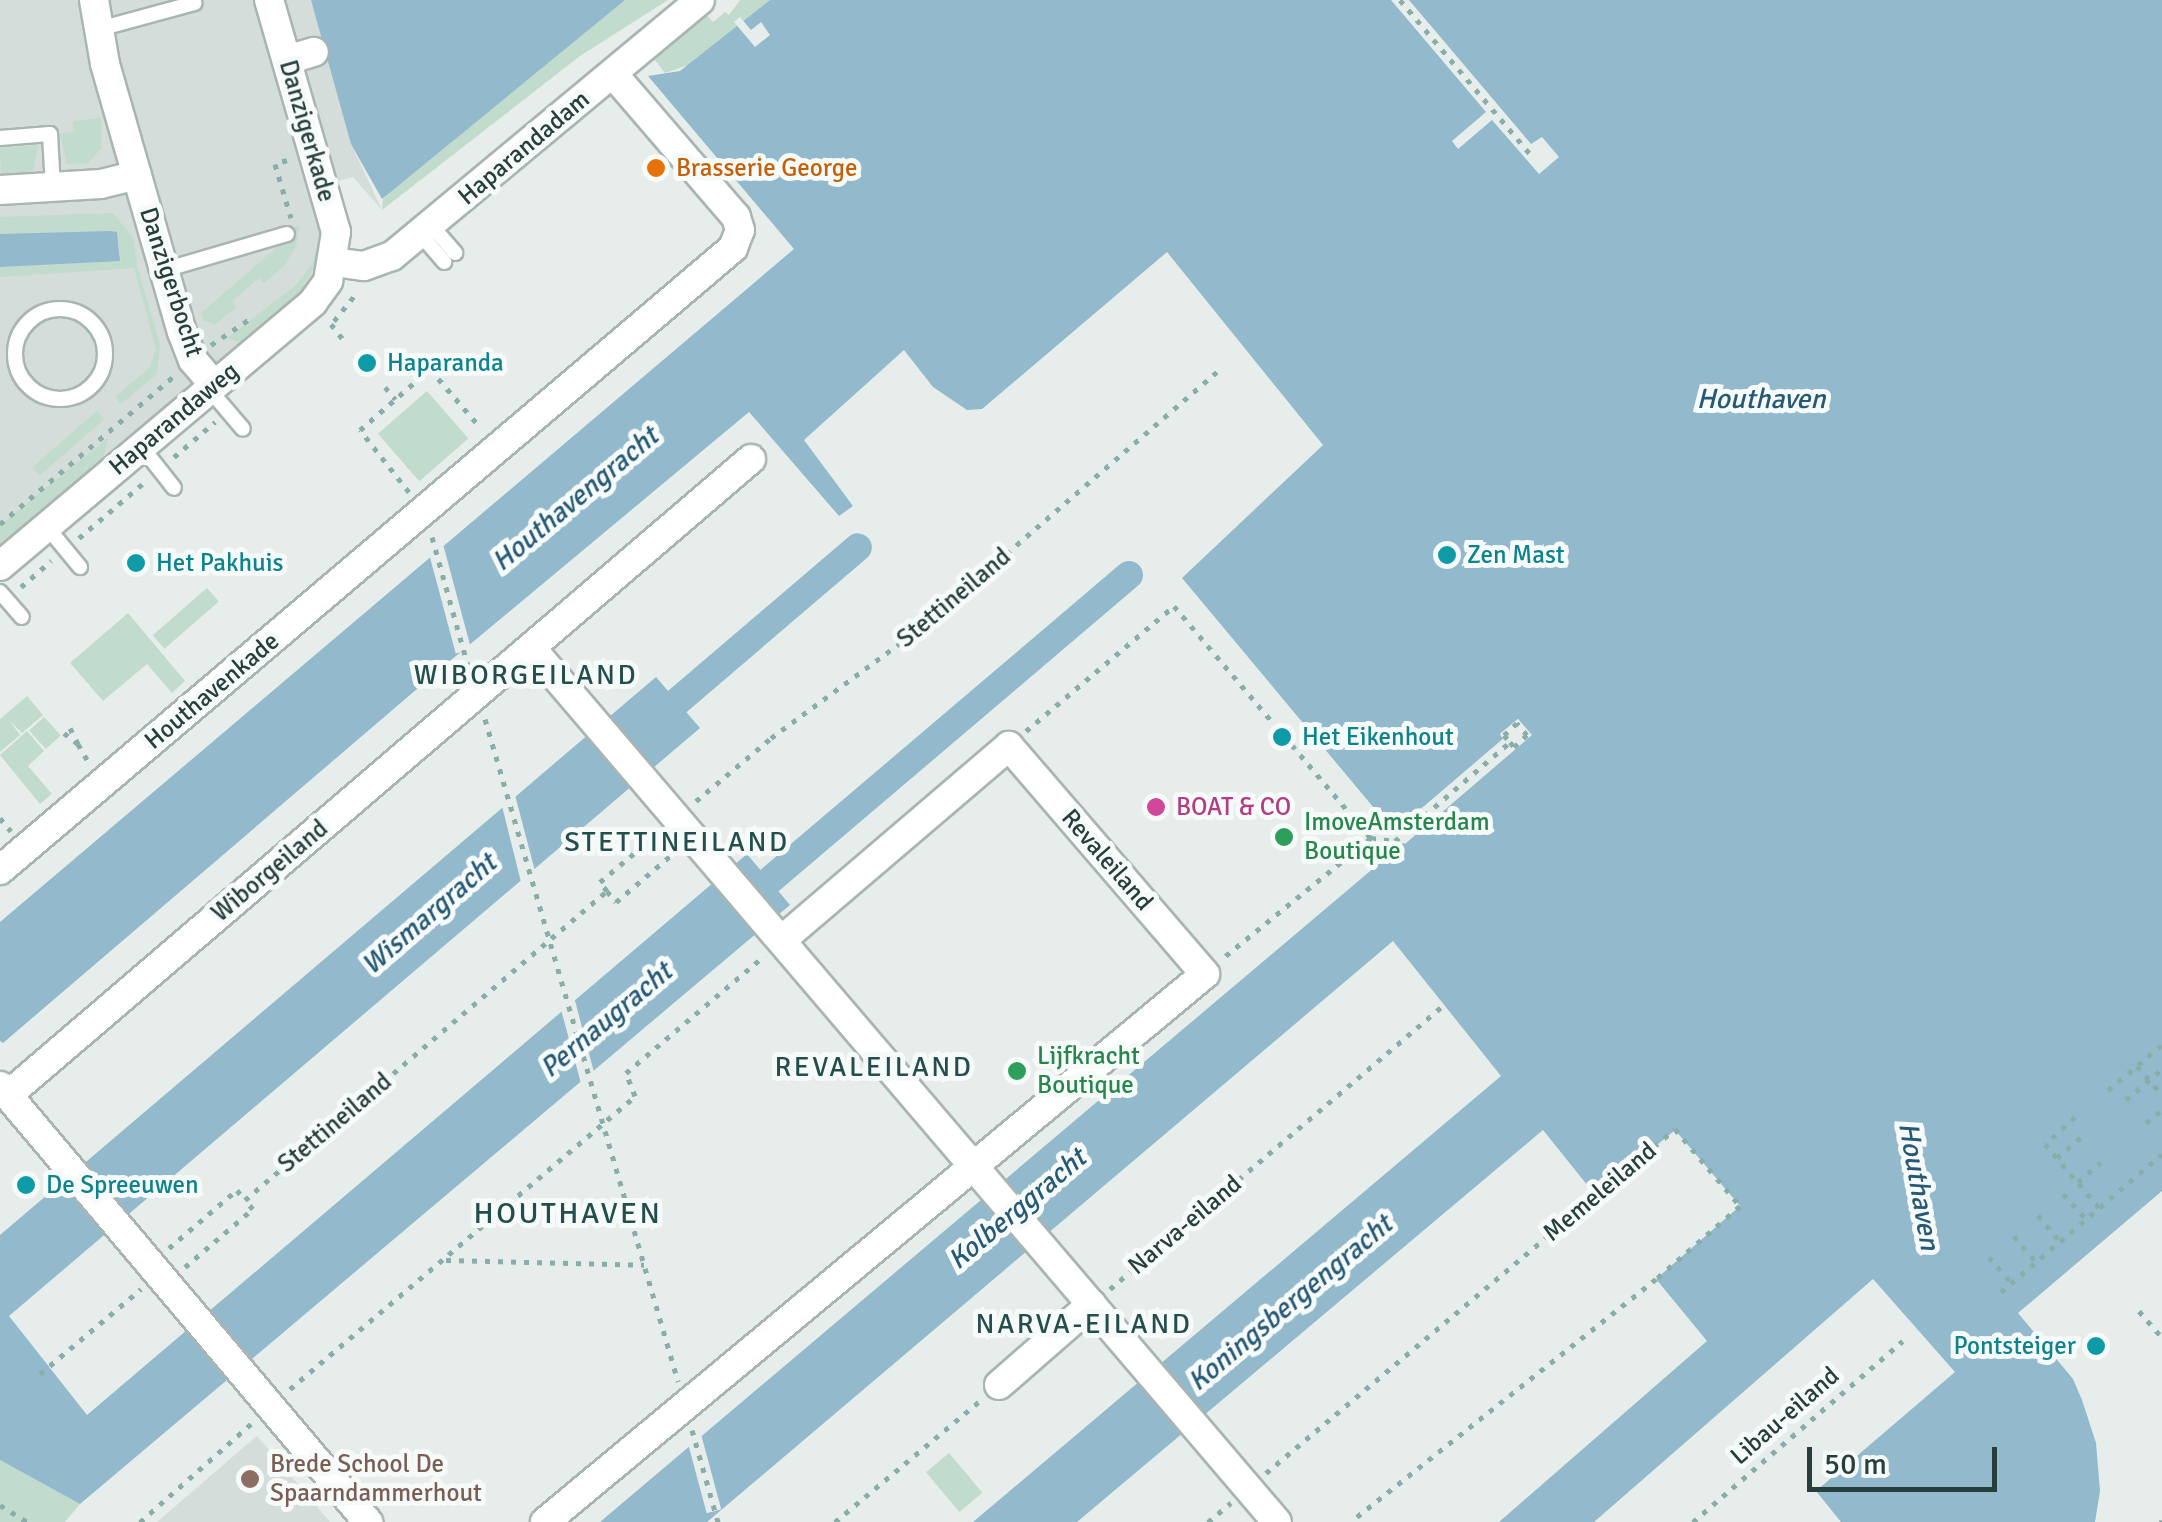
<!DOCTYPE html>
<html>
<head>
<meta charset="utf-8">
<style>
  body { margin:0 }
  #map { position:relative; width:2162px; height:1522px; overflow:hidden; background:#e6edeb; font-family:Signika,sans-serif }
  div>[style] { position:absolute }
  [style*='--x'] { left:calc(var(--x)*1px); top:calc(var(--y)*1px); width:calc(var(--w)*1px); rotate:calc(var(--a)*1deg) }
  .built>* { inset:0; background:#d4ddda }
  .green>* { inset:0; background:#c1dccd; transform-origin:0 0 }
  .water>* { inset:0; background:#93b9cd }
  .pier>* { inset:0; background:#e6edeb; transform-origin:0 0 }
  .canal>* { height:28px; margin:-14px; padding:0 14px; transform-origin:14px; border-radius:14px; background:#93b9cd }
  .path>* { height:5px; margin-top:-2.5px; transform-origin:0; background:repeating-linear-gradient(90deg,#89aea9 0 5px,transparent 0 13px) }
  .roads { filter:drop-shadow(2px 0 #a9b5b3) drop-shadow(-2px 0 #a9b5b3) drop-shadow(0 2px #a9b5b3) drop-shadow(0 -2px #a9b5b3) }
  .service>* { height:14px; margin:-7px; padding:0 7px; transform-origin:7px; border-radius:7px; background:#fff }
  .service>.ring { margin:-7px; padding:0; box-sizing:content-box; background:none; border:14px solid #fff; border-radius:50% }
  .minor>* { height:28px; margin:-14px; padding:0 14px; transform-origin:14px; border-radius:14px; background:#fff }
  .dots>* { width:28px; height:28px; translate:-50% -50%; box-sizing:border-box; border:5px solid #f6faf9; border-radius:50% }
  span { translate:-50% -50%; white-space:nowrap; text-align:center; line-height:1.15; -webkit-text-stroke:10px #f6faf9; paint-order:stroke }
  .street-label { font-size:25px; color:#263e3c }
  .food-label { font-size:25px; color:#c56008 }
  .left { translate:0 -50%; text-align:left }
  .culture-label { font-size:25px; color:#0d838f }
  .right { translate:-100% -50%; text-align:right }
  .hotel-label { font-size:25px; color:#b23c85 }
  .leisure-label { font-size:25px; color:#27864d }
  .education-label { font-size:25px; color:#785e54 }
  .water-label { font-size:28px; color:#255975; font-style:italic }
  .neighbourhood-label { font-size:28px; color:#234e4c; letter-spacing:2.5px }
  .quarter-label { font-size:30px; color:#234e4c; letter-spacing:2.5px }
  .scale { position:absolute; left:1807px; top:1447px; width:190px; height:45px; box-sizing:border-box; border:5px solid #263e3c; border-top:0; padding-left:12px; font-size:30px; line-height:35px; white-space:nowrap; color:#263e3c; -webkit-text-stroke:8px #f6faf9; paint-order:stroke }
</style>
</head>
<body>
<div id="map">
  <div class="built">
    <i style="clip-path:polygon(0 0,314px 0,351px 144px,382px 210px,353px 177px,314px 188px,322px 236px,312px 276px,297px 297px,0 549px)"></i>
    <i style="clip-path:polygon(257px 1436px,330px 1522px,157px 1522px)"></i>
  </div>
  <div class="green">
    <i style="clip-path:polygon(568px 0,668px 0,580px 56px,382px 210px,383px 199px)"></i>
    <i style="clip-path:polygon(740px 0,770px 0,691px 64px,665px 73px,648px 51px,704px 12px,713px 22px,725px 12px,729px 15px)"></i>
    <i style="clip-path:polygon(101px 118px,102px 148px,88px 163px,67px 164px,60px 133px,74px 132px,73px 121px)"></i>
    <i style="clip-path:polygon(38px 145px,33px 173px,1px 177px,0 148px)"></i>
    <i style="clip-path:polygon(113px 213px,134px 239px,137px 266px,160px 344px,157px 374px,121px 404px,115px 397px,149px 368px,156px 350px,134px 268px,0 277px,0 267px,121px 260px,117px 233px,0 234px,0 217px)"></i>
    <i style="clip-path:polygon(299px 226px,296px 247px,284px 266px,264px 283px,259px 278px,232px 301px,236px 307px,216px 324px,204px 321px,201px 313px,292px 234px,290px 229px)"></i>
    <i style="clip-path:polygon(318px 244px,318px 261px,297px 297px,242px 343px,227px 338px,295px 286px,312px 264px)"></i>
    <i style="left:427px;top:391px;width:63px;height:65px;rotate:49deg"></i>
    <i style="left:97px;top:411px;width:11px;height:86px;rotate:49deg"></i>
    <i style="clip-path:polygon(108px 438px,103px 460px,0 548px,0 525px)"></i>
    <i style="left:207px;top:588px;width:18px;height:72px;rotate:49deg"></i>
    <i style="clip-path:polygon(128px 613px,185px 681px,172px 693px,147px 664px,103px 701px,70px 663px)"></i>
    <i style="clip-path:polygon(27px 696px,43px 715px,22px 733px,9px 720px,20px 735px,0 752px,0 719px)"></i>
    <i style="left:44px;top:717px;width:25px;height:20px;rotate:48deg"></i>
    <i style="clip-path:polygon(27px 731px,44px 751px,28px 766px,52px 794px,40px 804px,0 755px)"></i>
    <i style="left:949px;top:1453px;width:52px;height:30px;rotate:50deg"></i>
    <i style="clip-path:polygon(0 1460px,80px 1504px,65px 1522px,0 1522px)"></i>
  </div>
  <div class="water">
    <i style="clip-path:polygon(311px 0,625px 0,382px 199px,351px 144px)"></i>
    <i style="clip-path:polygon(770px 0,2162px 0,2162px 1191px,2018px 1313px,2073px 1379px,2082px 1400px,2096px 1443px,2100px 1491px,2095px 1522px,1841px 1522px,1816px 1491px,1955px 1372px,1873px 1279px,1594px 1522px,1499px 1522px,1707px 1341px,1656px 1279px,1740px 1206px,1675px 1130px,1596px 1196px,1543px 1130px,1077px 1522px,973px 1522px,1501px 1076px,1393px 941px,707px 1522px,600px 1522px,1531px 735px,1518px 719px,1500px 734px,1504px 738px,1394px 832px,1182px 578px,1323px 445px,1167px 252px,982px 409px,967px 410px,933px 387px,904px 350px,804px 440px,853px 506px,839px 516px,749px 412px,438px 671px,3px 1043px,0 1041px,0 922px,794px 249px,648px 76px,680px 71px)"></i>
    <i style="clip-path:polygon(111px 231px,117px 232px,120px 261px,0 267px,0 234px)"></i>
    <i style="clip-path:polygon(656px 677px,700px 728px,9px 1316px,87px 1415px,747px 854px,790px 905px,80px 1504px,0 1460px,0 1235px)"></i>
  </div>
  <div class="pier">
    <i style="clip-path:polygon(1391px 0,1409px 0,1531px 144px,1542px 137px,1559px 157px,1539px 174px,1492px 120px,1458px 149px,1452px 141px,1486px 112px)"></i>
    <i style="clip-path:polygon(740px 17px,751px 30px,761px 22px,770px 35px,755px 47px,734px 22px)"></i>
    <i style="left:443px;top:544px;width:109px;height:16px;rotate:75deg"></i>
    <i style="clip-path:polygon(1518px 719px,1532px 735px,1405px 844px,1401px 841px,1525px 734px,1517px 726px,1507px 734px,1507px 742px,1397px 836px,1394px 832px,1503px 739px,1500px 734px)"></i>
    <i style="clip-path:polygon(515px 795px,536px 875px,522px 886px,501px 802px)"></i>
    <i style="clip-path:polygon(574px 997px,595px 1076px,582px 1087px,560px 1006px)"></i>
    <i style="left:701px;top:1434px;width:78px;height:15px;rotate:75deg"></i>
  </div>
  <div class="canal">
    <i style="--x:651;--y:724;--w:272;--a:-40.5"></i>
    <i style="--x:742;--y:904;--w:508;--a:-40.37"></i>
  </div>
  <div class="path">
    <i style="--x:1400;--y:0;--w:202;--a:49.8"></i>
    <i style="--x:287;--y:160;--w:13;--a:162"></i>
    <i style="--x:275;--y:164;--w:56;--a:73.5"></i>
    <i style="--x:334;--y:321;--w:38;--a:-51"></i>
    <i style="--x:331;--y:324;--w:23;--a:52"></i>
    <i style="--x:211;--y:345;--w:45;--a:-34"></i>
    <i style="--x:385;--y:387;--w:16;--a:50"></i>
    <i style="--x:174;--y:457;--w:54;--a:-40.5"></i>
    <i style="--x:409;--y:492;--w:79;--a:-128.3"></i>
    <i style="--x:360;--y:430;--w:93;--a:-41.1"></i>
    <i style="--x:430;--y:369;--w:77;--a:49.2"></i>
    <i style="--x:0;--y:524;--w:231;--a:-40.4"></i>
    <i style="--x:432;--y:537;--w:134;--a:74.4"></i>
    <i style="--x:79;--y:538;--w:88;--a:-40.4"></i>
    <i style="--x:21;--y:587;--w:40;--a:-41"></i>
    <i style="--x:485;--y:719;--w:690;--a:73.75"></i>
    <i style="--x:70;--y:728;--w:18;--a:63"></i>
    <i style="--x:1026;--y:731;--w:194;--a:-40.2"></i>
    <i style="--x:1174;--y:606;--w:304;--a:49.7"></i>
    <i style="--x:1371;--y:838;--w:191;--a:141"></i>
    <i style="--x:64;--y:733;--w:18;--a:38"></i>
    <i style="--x:78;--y:744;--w:22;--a:60"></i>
    <i style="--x:696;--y:801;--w:98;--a:-40"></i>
    <i style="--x:771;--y:738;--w:182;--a:-36.3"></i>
    <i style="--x:918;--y:630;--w:401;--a:-40.8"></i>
    <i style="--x:0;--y:818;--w:17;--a:50"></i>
    <i style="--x:1371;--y:838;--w:24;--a:7"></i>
    <i style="--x:1395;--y:841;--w:152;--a:-40.7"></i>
    <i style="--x:1510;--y:742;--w:6;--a:51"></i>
    <i style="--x:1514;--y:747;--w:18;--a:-43"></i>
    <i style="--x:1527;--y:735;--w:16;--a:-130"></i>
    <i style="--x:1517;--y:723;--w:18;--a:137"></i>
    <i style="--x:1504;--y:735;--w:9;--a:49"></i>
    <i style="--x:607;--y:891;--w:11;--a:-128"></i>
    <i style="--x:600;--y:882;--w:75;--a:-40.1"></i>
    <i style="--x:2137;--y:1066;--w:38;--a:49"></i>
    <i style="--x:2108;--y:1090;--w:70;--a:-39.8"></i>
    <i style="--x:2126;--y:1100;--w:48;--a:-40.7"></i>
    <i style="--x:2075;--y:1117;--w:40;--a:138"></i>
    <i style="--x:2045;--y:1144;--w:84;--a:49.8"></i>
    <i style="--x:2146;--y:1123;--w:21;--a:-39"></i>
    <i style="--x:2057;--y:1158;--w:32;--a:-41"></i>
    <i style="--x:2078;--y:1182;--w:30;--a:-41"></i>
    <i style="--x:2063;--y:1194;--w:34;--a:47"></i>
    <i style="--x:2038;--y:1215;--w:34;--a:50"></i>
    <i style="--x:2014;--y:1236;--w:34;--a:50"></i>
    <i style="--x:169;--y:1248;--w:89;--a:-40.5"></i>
    <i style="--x:237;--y:1190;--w:13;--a:51"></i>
    <i style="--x:1989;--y:1257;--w:35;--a:49"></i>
    <i style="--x:446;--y:1260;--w:198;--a:1.4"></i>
    <i style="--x:185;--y:1267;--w:89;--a:-40.5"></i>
    <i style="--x:253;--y:1209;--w:12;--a:-132"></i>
    <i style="--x:245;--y:1200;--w:476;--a:-40.5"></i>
    <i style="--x:607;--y:891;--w:14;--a:51"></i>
    <i style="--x:616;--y:902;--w:79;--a:-40.4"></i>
    <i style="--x:1110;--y:1289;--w:437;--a:-40.4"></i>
    <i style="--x:2001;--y:1292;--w:212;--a:-40.6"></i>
    <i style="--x:2139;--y:1311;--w:35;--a:49"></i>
    <i style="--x:40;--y:1374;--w:132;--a:-40.1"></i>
    <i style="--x:290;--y:1389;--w:453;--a:-40.3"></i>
    <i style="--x:635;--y:1096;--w:25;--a:-111"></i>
    <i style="--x:626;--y:1073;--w:182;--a:-40.3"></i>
    <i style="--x:692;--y:1430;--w:96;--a:74.2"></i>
    <i style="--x:1266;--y:1473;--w:534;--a:-40.07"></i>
    <i style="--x:1675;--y:1129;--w:101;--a:49.8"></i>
    <i style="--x:1740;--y:1206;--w:111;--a:139"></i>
    <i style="--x:1656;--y:1279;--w:390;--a:141.5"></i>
    <i style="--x:0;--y:1505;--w:32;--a:32"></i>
    <i style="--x:140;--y:1522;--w:149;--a:-41.5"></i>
    <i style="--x:835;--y:1522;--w:192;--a:-39.9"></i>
    <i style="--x:1208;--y:1522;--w:30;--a:-40"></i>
    <i style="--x:1693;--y:1522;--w:277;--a:-40.8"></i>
    <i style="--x:2161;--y:1522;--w:2;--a:-63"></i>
  </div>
  <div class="roads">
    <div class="service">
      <i style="--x:99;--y:29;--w:99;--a:-15.2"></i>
      <i style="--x:0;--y:138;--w:50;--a:-4.6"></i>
      <i style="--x:50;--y:134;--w:53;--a:86.8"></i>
      <i style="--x:431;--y:225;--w:37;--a:49"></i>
      <i style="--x:420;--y:234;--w:37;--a:49"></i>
      <i style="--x:164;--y:270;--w:128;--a:-16.3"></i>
      <i class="ring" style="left:15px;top:309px;width:76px;height:76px"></i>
      <i style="--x:209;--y:389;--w:52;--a:49.6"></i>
      <i style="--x:141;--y:446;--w:53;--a:51.8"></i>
      <i style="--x:47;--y:527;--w:52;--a:50.5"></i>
      <i style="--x:0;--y:592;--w:33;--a:49"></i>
    </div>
    <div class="minor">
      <i style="--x:94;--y:0;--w:65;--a:80.2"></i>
      <i style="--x:105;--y:64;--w:279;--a:74"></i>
      <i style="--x:182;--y:332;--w:30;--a:69"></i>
      <i style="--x:193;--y:360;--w:33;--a:50"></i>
      <i style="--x:287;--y:60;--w:28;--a:-17"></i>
      <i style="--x:0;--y:190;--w:101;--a:-3.4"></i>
      <i style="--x:101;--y:184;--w:37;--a:-14"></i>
      <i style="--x:334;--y:262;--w:30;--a:8"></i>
      <i style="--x:364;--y:266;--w:30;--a:-20"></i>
      <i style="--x:392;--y:256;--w:400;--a:-39.7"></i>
      <i style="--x:0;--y:566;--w:409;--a:-40.1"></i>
      <i style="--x:313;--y:302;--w:26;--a:-54"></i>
      <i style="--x:328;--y:281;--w:50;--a:-80.7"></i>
      <i style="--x:336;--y:232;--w:241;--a:-106.1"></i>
      <i style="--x:533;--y:650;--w:1146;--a:49.53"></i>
      <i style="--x:0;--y:870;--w:961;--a:-40.32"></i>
      <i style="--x:733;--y:248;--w:19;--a:-69"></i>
      <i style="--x:740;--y:230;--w:14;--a:-107"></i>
      <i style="--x:736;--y:217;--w:189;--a:-130.7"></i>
      <i style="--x:0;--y:1086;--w:571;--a:49.83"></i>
      <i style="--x:8;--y:1095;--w:978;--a:-40.56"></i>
      <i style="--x:999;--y:1385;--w:123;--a:-41.1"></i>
      <i style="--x:545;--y:1522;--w:858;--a:-39.7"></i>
      <i style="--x:1205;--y:974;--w:301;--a:-130.7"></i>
      <i style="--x:1009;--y:746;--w:299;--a:139.5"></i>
    </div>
  </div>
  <div class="dots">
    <i style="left:656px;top:168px;background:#e8710a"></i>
    <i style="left:367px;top:363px;background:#0f9aa8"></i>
    <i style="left:1447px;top:555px;background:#0f9aa8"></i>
    <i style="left:136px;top:563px;background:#0f9aa8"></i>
    <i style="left:1282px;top:737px;background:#0f9aa8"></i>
    <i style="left:1156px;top:807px;background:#d1479c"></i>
    <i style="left:1284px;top:837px;background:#2e9e5b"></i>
    <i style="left:1017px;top:1071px;background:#2e9e5b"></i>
    <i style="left:26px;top:1185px;background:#0f9aa8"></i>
    <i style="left:2096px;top:1346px;background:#0f9aa8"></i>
    <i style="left:250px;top:1479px;background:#8d6e63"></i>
  </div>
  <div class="street-label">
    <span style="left:307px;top:131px;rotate:74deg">Danzigerkade</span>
    <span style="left:524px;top:148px;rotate:-40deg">Haparandadam</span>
    <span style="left:171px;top:282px;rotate:72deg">Danzigerbocht</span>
    <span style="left:174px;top:419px;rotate:-40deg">Haparandaweg</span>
    <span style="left:954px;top:598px;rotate:-40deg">Stettineiland</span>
    <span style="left:212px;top:691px;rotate:-40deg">Houthavenkade</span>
    <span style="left:1107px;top:860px;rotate:49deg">Revaleiland</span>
    <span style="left:270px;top:871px;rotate:-40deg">Wiborgeiland</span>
    <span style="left:335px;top:1123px;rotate:-40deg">Stettineiland</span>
    <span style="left:1600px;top:1192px;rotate:-40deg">Memeleiland</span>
    <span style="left:1185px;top:1225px;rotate:-40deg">Narva-eiland</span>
    <span style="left:1785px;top:1416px;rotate:-41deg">Libau-eiland</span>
  </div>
  <div class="food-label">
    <span class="left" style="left:676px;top:168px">Brasserie George</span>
  </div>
  <div class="culture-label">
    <span class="left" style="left:387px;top:363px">Haparanda</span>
    <span class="left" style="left:1467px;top:555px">Zen Mast</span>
    <span class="left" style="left:156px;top:563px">Het Pakhuis</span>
    <span class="left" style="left:1302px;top:737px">Het Eikenhout</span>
    <span class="left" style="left:46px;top:1185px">De Spreeuwen</span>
    <span class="right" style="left:2076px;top:1346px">Pontsteiger</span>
  </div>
  <div class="hotel-label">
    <span class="left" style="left:1176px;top:807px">BOAT &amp; CO</span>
  </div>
  <div class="leisure-label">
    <span class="left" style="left:1304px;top:837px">ImoveAmsterdam<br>Boutique</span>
    <span class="left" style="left:1037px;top:1071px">Lijfkracht<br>Boutique</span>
  </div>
  <div class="education-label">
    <span class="left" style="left:270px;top:1479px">Brede School De<br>Spaarndammerhout</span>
  </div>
  <div class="water-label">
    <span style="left:1761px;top:399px">Houthaven</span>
    <span style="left:575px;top:499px;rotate:-40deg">Houthavengracht</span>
    <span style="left:429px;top:914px;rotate:-41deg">Wismargracht</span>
    <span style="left:606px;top:1020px;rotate:-40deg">Pernaugracht</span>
    <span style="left:1919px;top:1186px;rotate:80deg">Houthaven</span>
    <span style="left:1017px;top:1209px;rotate:-40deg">Kolberggracht</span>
    <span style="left:1290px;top:1303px;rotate:-40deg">Koningsbergengracht</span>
  </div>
  <div class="neighbourhood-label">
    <span style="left:526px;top:675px">WIBORGEILAND</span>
    <span style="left:677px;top:842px">STETTINEILAND</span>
    <span style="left:874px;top:1067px">REVALEILAND</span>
    <span style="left:1084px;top:1324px">NARVA-EILAND</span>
  </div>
  <div class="quarter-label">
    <span style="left:568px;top:1214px">HOUTHAVEN</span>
  </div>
  <div class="scale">50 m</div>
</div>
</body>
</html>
